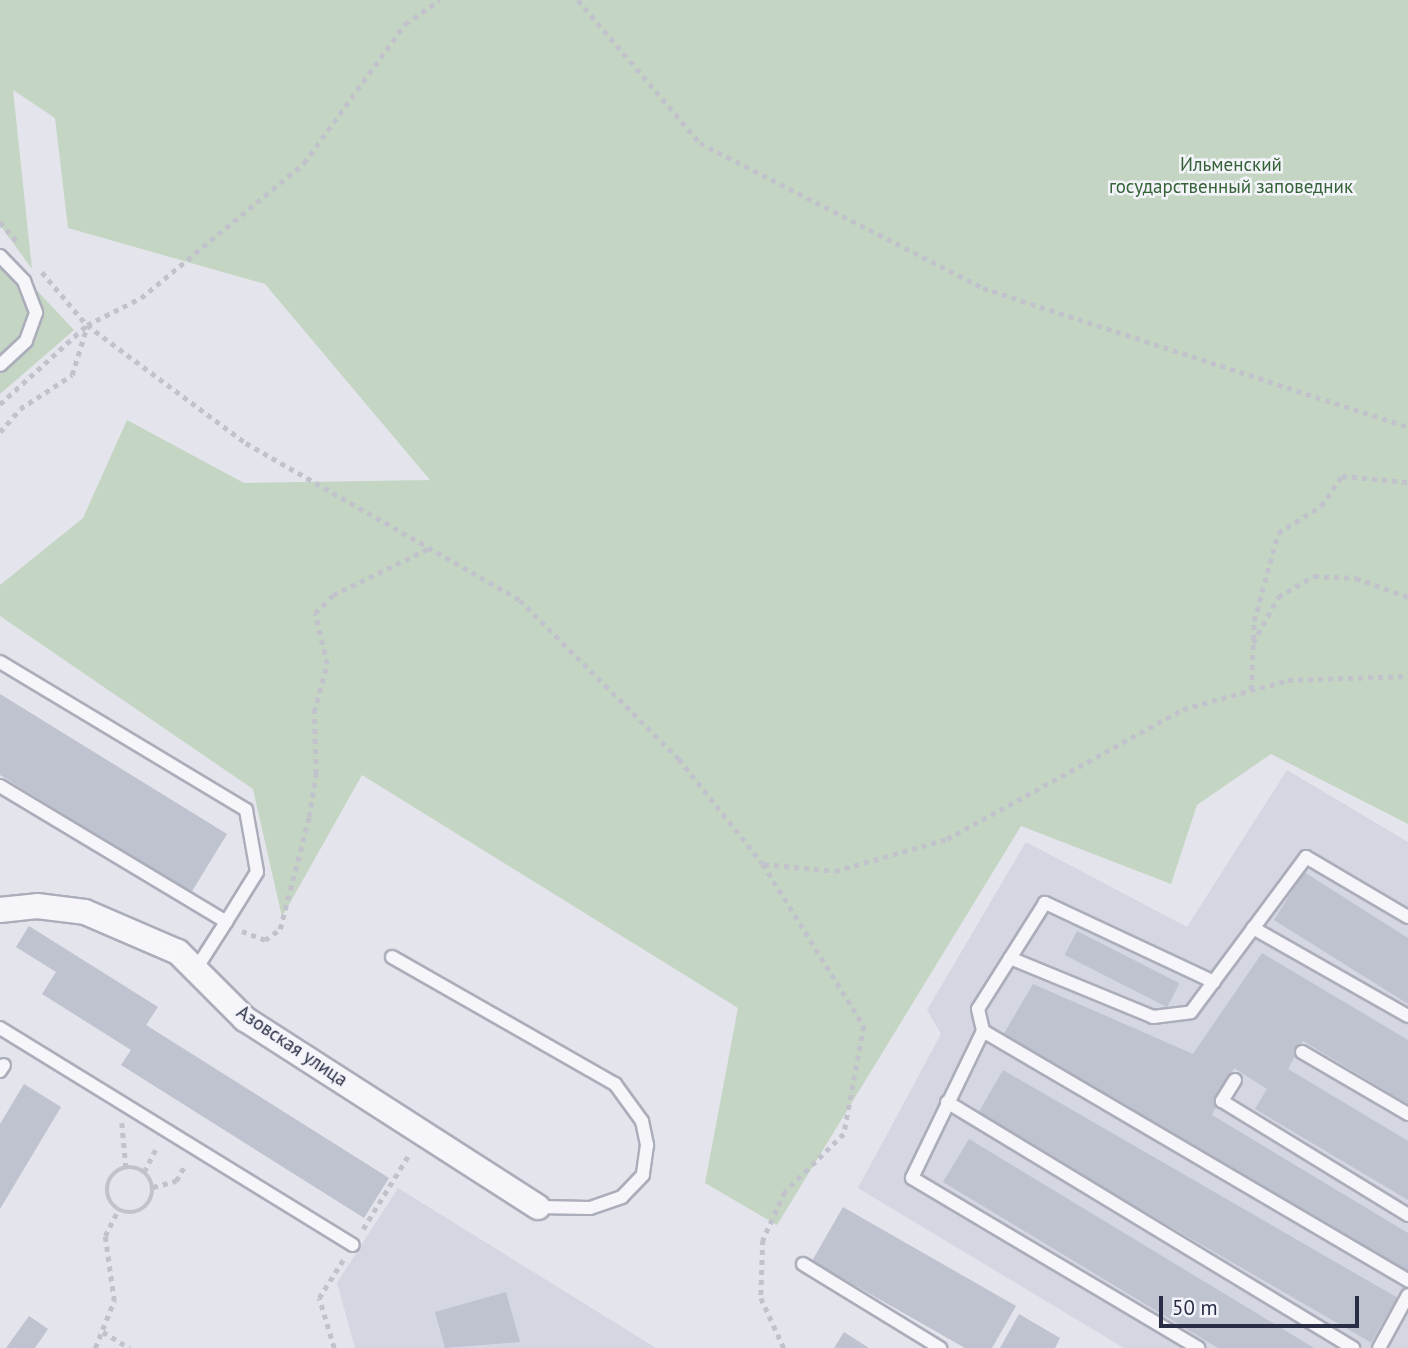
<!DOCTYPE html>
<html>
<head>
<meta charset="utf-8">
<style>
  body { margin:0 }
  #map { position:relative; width:1408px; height:1348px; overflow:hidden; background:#e3e4ec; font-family:"PT Sans",sans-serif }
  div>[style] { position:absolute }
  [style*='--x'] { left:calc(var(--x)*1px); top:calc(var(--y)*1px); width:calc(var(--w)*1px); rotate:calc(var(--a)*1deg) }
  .built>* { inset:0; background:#d4d6e1 }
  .green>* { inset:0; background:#c4d6c3 }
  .building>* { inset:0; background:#bfc2cf; transform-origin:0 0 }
  .path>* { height:4.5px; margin-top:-2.25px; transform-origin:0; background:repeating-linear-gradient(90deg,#c1c2cb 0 5px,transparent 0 10px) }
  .path>.ring { margin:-2.25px; padding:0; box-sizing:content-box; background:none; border:4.5px solid #c1c2cb; border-radius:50% }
  .roads { filter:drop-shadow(2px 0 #abadba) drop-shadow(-2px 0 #abadba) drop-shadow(0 2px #abadba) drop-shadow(0 -2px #abadba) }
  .lane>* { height:12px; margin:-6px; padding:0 6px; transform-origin:6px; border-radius:6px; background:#f6f6fa }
  .street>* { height:24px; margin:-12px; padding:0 12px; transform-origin:12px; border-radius:12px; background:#f6f6fa }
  span { translate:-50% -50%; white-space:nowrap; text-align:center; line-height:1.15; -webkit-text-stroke:5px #f3f4f9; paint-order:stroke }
  .park-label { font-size:19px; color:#356237 }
  .street-label { font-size:19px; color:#292d45 }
  .scale { position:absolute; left:1159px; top:1296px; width:200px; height:32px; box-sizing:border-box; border:4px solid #292d45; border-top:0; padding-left:9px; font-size:21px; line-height:24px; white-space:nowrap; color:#292d45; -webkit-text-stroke:5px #f3f4f9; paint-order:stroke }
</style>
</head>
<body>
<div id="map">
  <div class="built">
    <i style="clip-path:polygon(1287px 770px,1408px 842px,1408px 1348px,1124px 1348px,858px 1188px,941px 1034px,927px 1010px,1026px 842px,1187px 927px)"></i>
    <i style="clip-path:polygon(398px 1188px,656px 1348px,355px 1348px,337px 1283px)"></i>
  </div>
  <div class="green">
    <i style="clip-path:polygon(0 0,1408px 0,1408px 824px,1271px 754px,1197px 805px,1171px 884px,1021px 826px,777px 1225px,705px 1183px,738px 1008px,362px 775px,282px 917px,253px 789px,0 616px,0 585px,83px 518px,127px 420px,244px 483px,430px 480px,265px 284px,68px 228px,55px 118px,13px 90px,32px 269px,0 225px)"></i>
    <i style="clip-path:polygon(0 251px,74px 330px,0 394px)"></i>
  </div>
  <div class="building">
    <i style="clip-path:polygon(0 694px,227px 834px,191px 893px,0 775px)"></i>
    <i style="clip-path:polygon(1304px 872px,1408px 938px,1408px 1004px,1274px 920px)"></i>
    <i style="clip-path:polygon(29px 926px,158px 1007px,146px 1025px,389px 1178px,364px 1218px,121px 1065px,131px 1050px,42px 994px,56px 972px,16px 947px)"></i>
    <i style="left:1077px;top:931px;width:115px;height:27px;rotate:27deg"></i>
    <i style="clip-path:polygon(1262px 953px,1408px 1040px,1408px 1104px,1303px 1041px,1288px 1069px,1408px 1141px,1408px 1200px,1255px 1109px,1267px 1089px,1234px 1068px,1212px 1115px,1408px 1233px,1408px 1272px,1003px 1035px,1033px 984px,1193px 1054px)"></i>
    <i style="left:1003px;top:1070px;width:455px;height:52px;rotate:30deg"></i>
    <i style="clip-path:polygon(24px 1084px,61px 1107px,0 1209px,0 1124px)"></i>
    <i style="clip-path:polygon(969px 1139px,1314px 1348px,1218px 1348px,943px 1182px)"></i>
    <i style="clip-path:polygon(843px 1207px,1016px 1306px,992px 1348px,965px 1348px,812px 1261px)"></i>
    <i style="clip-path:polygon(506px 1292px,520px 1342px,445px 1348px,435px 1312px)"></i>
    <i style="clip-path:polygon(1019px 1314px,1060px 1338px,1055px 1348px,1000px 1348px)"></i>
    <i style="clip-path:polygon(29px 1316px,48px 1329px,35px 1348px,6px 1348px)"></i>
    <i style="clip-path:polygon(844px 1332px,869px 1348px,834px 1348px)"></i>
  </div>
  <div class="path">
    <i style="--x:578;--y:0;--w:188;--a:49.5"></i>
    <i style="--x:700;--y:143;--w:318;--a:27.1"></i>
    <i style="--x:983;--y:288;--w:447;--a:18.1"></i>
    <i style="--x:0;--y:222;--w:28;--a:49"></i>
    <i style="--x:42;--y:272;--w:70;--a:49.7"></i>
    <i style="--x:87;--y:325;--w:198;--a:36.6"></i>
    <i style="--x:246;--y:443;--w:316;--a:29.8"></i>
    <i style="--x:520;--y:600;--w:225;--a:45"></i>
    <i style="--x:679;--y:759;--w:134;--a:51.3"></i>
    <i style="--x:763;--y:864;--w:191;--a:58.1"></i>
    <i style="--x:864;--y:1026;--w:110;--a:100.5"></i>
    <i style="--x:844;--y:1134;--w:83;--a:135.5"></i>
    <i style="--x:785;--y:1192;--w:53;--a:114.6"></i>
    <i style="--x:763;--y:1240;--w:58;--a:92"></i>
    <i style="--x:761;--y:1298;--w:55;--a:65.3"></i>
    <i style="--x:0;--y:404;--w:118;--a:-42.2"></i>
    <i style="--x:87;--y:325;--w:60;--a:-26.6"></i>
    <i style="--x:141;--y:298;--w:212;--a:-39.6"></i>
    <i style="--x:304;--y:163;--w:172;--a:-54"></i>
    <i style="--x:405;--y:24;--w:42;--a:-34.4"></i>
    <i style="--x:0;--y:432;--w:30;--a:-49"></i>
    <i style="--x:20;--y:409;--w:62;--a:-33.2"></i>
    <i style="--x:72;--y:375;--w:51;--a:-73"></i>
    <i style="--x:1253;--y:643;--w:52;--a:-61.5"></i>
    <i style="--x:1278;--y:597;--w:42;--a:-30.3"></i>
    <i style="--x:1314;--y:576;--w:42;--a:2.7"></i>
    <i style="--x:1356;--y:578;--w:55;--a:20.1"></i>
    <i style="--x:1251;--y:690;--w:69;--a:-87.5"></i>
    <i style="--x:1254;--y:621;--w:91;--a:-74.7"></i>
    <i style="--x:1278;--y:533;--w:51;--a:-32.1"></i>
    <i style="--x:1321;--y:506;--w:37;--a:-55"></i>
    <i style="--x:1342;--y:476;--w:66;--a:5.2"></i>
    <i style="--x:764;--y:864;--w:71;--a:5.6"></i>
    <i style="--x:835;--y:871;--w:116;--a:-15.9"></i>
    <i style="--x:947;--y:839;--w:269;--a:-28.8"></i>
    <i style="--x:1183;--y:709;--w:109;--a:-15.4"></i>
    <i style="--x:1288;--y:680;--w:120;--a:-1.9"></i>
    <i style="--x:242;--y:931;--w:25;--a:21"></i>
    <i style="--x:265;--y:940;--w:19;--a:-36"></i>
    <i style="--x:280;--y:929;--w:116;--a:-75.5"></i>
    <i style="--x:309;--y:817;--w:44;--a:-80.8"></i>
    <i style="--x:316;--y:774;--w:62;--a:-91.8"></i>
    <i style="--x:314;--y:712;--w:50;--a:-74.8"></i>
    <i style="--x:327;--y:664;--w:52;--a:-103.2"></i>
    <i style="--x:315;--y:613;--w:25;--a:-45"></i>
    <i style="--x:333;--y:595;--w:108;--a:-25.9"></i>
    <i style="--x:122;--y:1123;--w:44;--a:84.8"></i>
    <i class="ring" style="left:107px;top:1167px;width:41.5px;height:41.5px"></i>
    <i style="--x:144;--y:1172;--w:29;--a:-63"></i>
    <i style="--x:153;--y:1187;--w:24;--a:-15"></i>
    <i style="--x:176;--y:1181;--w:20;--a:-60"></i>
    <i style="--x:363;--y:1229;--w:89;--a:-58.3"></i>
    <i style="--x:103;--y:1332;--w:31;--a:31"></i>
    <i style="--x:95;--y:1348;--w:51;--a:-68"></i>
    <i style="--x:114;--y:1301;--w:66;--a:-97.9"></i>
    <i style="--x:105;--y:1236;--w:28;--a:-63"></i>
    <i style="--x:334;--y:1348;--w:52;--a:-106.7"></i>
    <i style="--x:319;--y:1298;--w:45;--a:-57.7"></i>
  </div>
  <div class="roads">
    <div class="lane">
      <i style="--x:0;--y:256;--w:35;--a:46"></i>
      <i style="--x:24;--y:281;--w:34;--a:69"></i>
      <i style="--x:36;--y:313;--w:30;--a:110"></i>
      <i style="--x:26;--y:341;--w:35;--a:137"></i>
      <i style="--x:0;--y:662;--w:287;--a:31"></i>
      <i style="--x:246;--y:810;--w:63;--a:79.9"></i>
      <i style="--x:257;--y:872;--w:59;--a:121.8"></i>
      <i style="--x:0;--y:786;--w:264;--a:31"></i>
      <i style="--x:226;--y:922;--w:56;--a:122.6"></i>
      <i style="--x:1253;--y:928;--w:178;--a:29.6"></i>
      <i style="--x:392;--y:957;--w:257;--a:29.7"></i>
      <i style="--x:615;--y:1084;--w:46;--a:53.9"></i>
      <i style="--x:642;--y:1121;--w:25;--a:78"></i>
      <i style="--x:647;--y:1145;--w:30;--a:98"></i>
      <i style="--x:643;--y:1175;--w:30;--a:134"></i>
      <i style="--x:622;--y:1197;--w:34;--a:161"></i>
      <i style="--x:590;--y:1208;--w:52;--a:-178.9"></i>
      <i style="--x:1010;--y:958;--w:155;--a:22.4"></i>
      <i style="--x:1153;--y:1017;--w:38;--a:-7"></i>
      <i style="--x:1191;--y:1012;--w:193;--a:-53.4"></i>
      <i style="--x:1306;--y:857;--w:118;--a:30.5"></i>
      <i style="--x:1214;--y:982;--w:187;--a:-154.9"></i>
      <i style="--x:1045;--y:903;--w:125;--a:122.3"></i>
      <i style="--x:978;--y:1009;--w:23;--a:77"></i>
      <i style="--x:983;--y:1031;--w:493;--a:30.4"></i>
      <i style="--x:0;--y:1028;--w:414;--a:31.6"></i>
      <i style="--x:983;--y:1031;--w:163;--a:115.8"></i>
      <i style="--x:912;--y:1178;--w:333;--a:30.7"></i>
      <i style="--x:1302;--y:1052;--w:123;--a:30.3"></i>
      <i style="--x:0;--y:1071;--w:7;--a:-56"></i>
      <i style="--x:1235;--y:1080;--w:25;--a:122"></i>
      <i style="--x:1222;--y:1101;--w:218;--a:31.5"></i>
      <i style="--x:947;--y:1102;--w:475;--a:31.2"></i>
      <i style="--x:803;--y:1264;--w:161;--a:31.5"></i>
      <i style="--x:1379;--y:1348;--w:60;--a:-61.3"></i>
    </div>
    <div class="street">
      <i style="--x:0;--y:910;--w:37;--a:-6"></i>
      <i style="--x:37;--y:906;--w:48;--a:7.1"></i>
      <i style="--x:85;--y:912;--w:101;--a:23.3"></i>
      <i style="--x:178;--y:952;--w:95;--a:45"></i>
      <i style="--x:245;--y:1019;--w:348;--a:32.7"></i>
    </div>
  </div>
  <div class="park-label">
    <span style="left:1231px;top:176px">Ильменский<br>государственный заповедник</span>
  </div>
  <div class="street-label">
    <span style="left:292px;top:1046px;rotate:34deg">Азовская улица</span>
  </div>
  <div class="scale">50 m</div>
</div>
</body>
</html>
